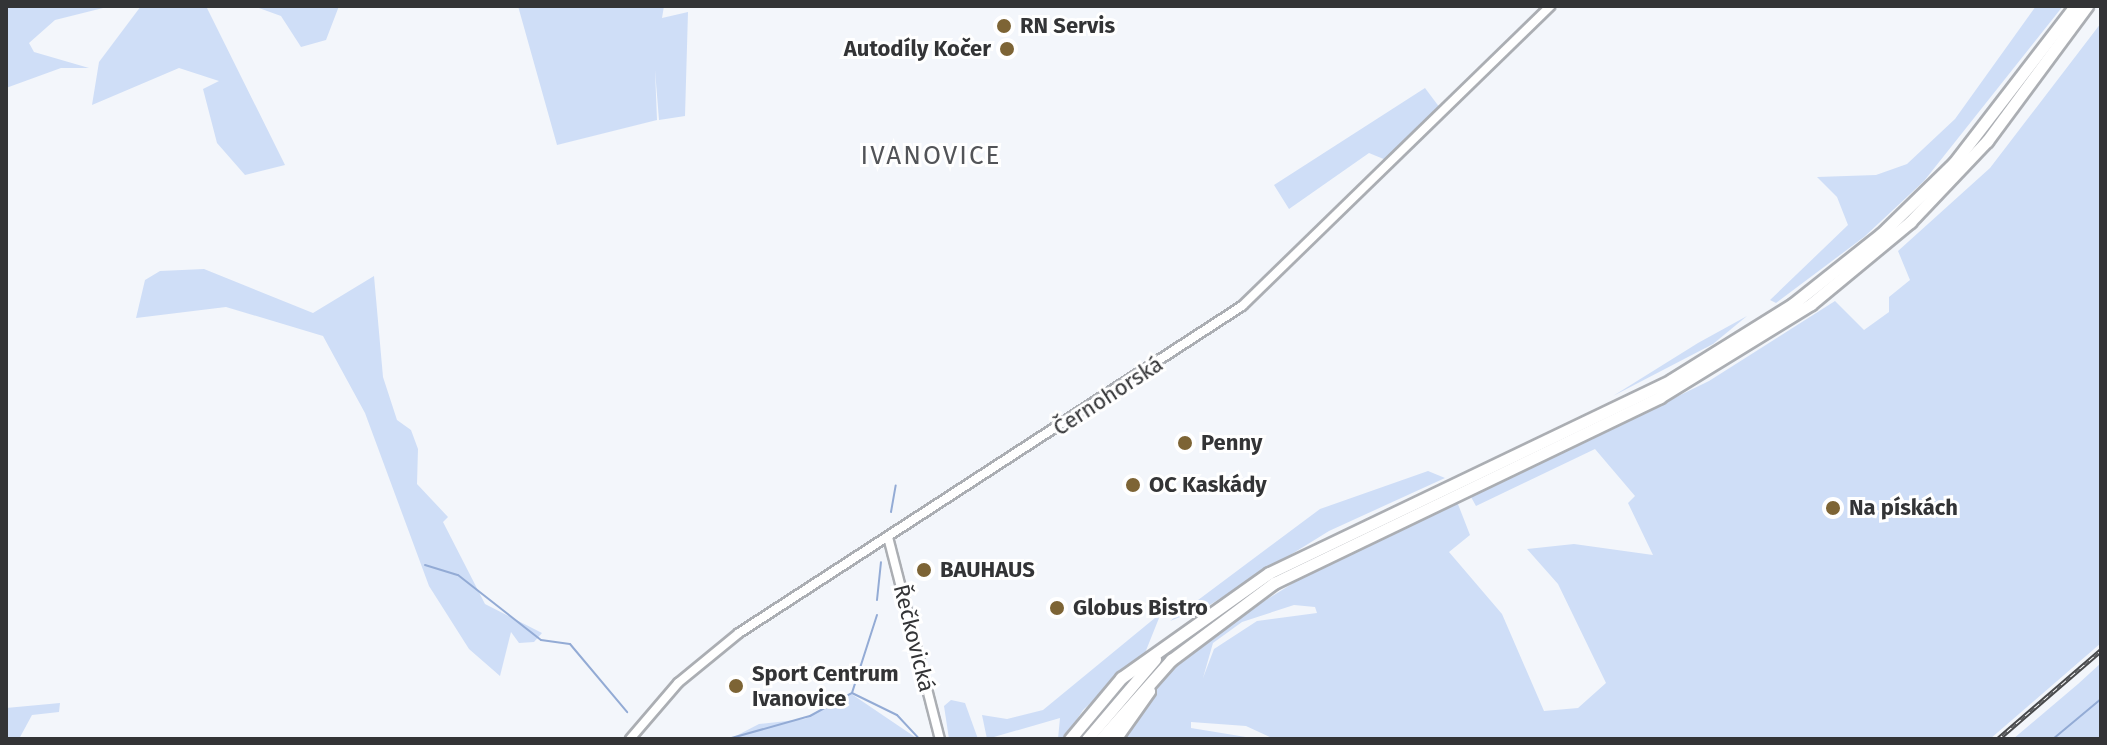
<!DOCTYPE html>
<html>
<head>
<meta charset="utf-8">
<style>
  body { margin:0 }
  #map { position:relative; width:2107px; height:745px; overflow:hidden; background:#f3f6fb; font-family:"Fira Sans",sans-serif }
  div>[style] { position:absolute }
  [style*='--x'] { left:calc(var(--x)*1px); top:calc(var(--y)*1px); width:calc(var(--w)*1px); rotate:calc(var(--a)*1deg) }
  .green>* { inset:0; background:#cfdef7 }
  .stream>* { height:2px; margin:-1px; padding:0 1px; transform-origin:1px; border-radius:1px; background:#93abd5 }
  .roads { filter:drop-shadow(2px 0 #abaeb3) drop-shadow(-2px 0 #abaeb3) drop-shadow(0 2px #abaeb3) drop-shadow(0 -2px #abaeb3) }
  .minor>* { height:8px; margin:-4px; padding:0 4px; transform-origin:4px; border-radius:4px; background:#fff }
  .highway>* { height:11px; margin:-5.5px; padding:0 5.5px; transform-origin:5.5px; border-radius:5.5px; background:#fff }
  .rail>* { height:5px; margin-top:-2.5px; transform-origin:0; background:repeating-linear-gradient(90deg,#fff 0 6px,#494a4c 0 12px); box-sizing:border-box; border-block:2px solid #494a4c }
  .dots>* { width:22px; height:22px; translate:-50% -50%; box-sizing:border-box; border:4px solid #fff; border-radius:50% }
  span { translate:-50% -50%; white-space:nowrap; text-align:center; line-height:1.15; -webkit-text-stroke:6px #fff; paint-order:stroke }
  .poi-label { font-size:22px; color:#333436; font-weight:700 }
  .left { translate:0 -50%; text-align:left }
  .right { translate:-100% -50%; text-align:right }
  .street-label { font-size:22px; color:#333436 }
  .quarter-label { font-size:26px; color:#525458; letter-spacing:2px }
  .frame { position:absolute; inset:0; border:8px solid #333436; pointer-events:none }
</style>
</head>
<body>
<div id="map">
  <div class="green">
    <i style="clip-path:polygon(6px 6px,111px 6px,55px 20px,29px 43px,34px 52px,89px 68px,61px 68px,6px 88px)"></i>
    <i style="clip-path:polygon(141px 6px,206px 6px,285px 165px,245px 175px,217px 143px,203px 89px,219px 81px,179px 68px,92px 105px,99px 62px)"></i>
    <i style="clip-path:polygon(253px 6px,339px 6px,326px 40px,301px 47px,281px 16px)"></i>
    <i style="clip-path:polygon(518px 6px,664px 6px,662px 18px,688px 12px,685px 116px,659px 120px,655px 70px,657px 120px,557px 145px)"></i>
    <i style="clip-path:polygon(2036px 6px,2063px 6px,1924px 181px,1864px 237px,1776px 303px,1770px 300px,1848px 225px,1837px 197px,1817px 177px,1876px 175px,1907px 164px,1955px 119px)"></i>
    <i style="clip-path:polygon(evenodd,2101px 23px,2101px 643px,1990px 739px,1274px 739px,1246px 726px,1191px 722px,1191px 728px,1258px 739px,1120px 739px,1162px 680px,1214px 632px,1303px 577px,1456px 499px,1470px 535px,1449px 552px,1502px 614px,1544px 711px,1578px 708px,1606px 683px,1558px 584px,1527px 549px,1574px 544px,1653px 555px,1628px 503px,1635px 496px,1595px 449px,1476px 506px,1471px 497px,1709px 381px,1835px 301px,1864px 330px,1889px 312px,1889px 297px,1910px 280px,1898px 251px,1990px 168px,2101px 23px,1294px 605px,1315px 607px,1317px 613px,1257px 621px,1214px 649px,1203px 678px,1213px 643px,1242px 622px,1294px 605px)"></i>
    <i style="clip-path:polygon(1425px 88px,1440px 108px,1386px 160px,1369px 153px,1289px 209px,1274px 185px)"></i>
    <i style="clip-path:polygon(204px 269px,313px 313px,374px 276px,383px 377px,397px 420px,411px 430px,418px 449px,417px 484px,448px 517px,443px 522px,485px 604px,542px 633px,534px 642px,519px 643px,511px 632px,500px 676px,469px 649px,429px 586px,365px 413px,323px 336px,226px 307px,136px 318px,145px 280px,160px 271px)"></i>
    <i style="clip-path:polygon(1747px 316px,1713px 344px,1613px 396px,1698px 343px)"></i>
    <i style="clip-path:polygon(1428px 471px,1445px 478px,1329px 531px,1208px 606px,1170px 621px,1320px 509px)"></i>
    <i style="clip-path:polygon(1161px 613px,1145px 653px,1083px 710px,1064px 739px,1058px 739px,1060px 718px,987px 739px,982px 715px,1007px 719px,1043px 710px)"></i>
    <i style="clip-path:polygon(2101px 663px,2101px 739px,2013px 739px,2078px 684px)"></i>
    <i style="clip-path:polygon(850px 693px,918px 739px,730px 739px,759px 724px,805px 719px)"></i>
    <i style="clip-path:polygon(951px 700px,965px 703px,978px 739px,949px 739px,944px 706px)"></i>
    <i style="clip-path:polygon(60px 703px,59px 712px,32px 715px,19px 739px,6px 739px,6px 708px)"></i>
  </div>
  <div class="stream">
    <i style="--x:891;--y:512;--w:27;--a:-80"></i>
    <i style="--x:425;--y:565;--w:34;--a:17"></i>
    <i style="--x:458;--y:575;--w:105;--a:38.1"></i>
    <i style="--x:541;--y:640;--w:29;--a:8"></i>
    <i style="--x:570;--y:644;--w:89;--a:50"></i>
    <i style="--x:877;--y:600;--w:38;--a:-84"></i>
    <i style="--x:877;--y:615;--w:82;--a:107.8"></i>
    <i style="--x:852;--y:693;--w:50;--a:26.1"></i>
    <i style="--x:897;--y:715;--w:33;--a:47"></i>
    <i style="--x:728;--y:739;--w:85;--a:-15.7"></i>
    <i style="--x:810;--y:716;--w:48;--a:-28.7"></i>
    <i style="--x:2053;--y:739;--w:62;--a:-39.8"></i>
    <i style="--x:2098;--y:739;--w:4;--a:-45"></i>
  </div>
  <div class="roads">
    <div class="minor">
      <i style="--x:888;--y:537;--w:209;--a:75.6"></i>
      <i style="--x:630;--y:739;--w:74;--a:-49.4"></i>
      <i style="--x:678;--y:683;--w:79;--a:-39.3"></i>
      <i style="--x:739;--y:633;--w:600;--a:-33.03"></i>
      <i style="--x:1242;--y:306;--w:430;--a:-44.2"></i>
    </div>
    <div class="highway">
      <i style="--x:1070;--y:739;--w:80;--a:-50.1"></i>
      <i style="--x:1121;--y:678;--w:181;--a:-35.4"></i>
      <i style="--x:1269;--y:573;--w:446;--a:-25.6"></i>
      <i style="--x:1671;--y:380;--w:144;--a:-31.9"></i>
      <i style="--x:1793;--y:304;--w:112;--a:-38.5"></i>
      <i style="--x:1881;--y:234;--w:102;--a:-44.2"></i>
      <i style="--x:1954;--y:163;--w:198;--a:-52.4"></i>
      <i style="--x:1087;--y:739;--w:105;--a:-49.6"></i>
      <i style="--x:1101;--y:739;--w:106;--a:-48.5"></i>
      <i style="--x:1171;--y:660;--w:129;--a:-36.8"></i>
      <i style="--x:1274;--y:583;--w:428;--a:-25.7"></i>
      <i style="--x:1660;--y:397;--w:177;--a:-31.6"></i>
      <i style="--x:1811;--y:304;--w:129;--a:-39.6"></i>
      <i style="--x:1910;--y:222;--w:112;--a:-46.5"></i>
      <i style="--x:1987;--y:141;--w:168;--a:-53.5"></i>
      <i style="--x:1115;--y:739;--w:59;--a:-54.7"></i>
    </div>
  </div>
  <div class="rail">
    <i style="--x:1998;--y:739;--w:136;--a:-40.8"></i>
  </div>
  <div class="dots">
    <i style="left:1004px;top:26px;background:#7d6435"></i>
    <i style="left:1007px;top:49px;background:#7d6435"></i>
    <i style="left:1185px;top:443px;background:#7d6435"></i>
    <i style="left:1133px;top:485px;background:#7d6435"></i>
    <i style="left:1833px;top:508px;background:#7d6435"></i>
    <i style="left:924px;top:570px;background:#7d6435"></i>
    <i style="left:1057px;top:608px;background:#7d6435"></i>
    <i style="left:736px;top:686px;background:#7d6435"></i>
  </div>
  <div class="poi-label">
    <span class="left" style="left:1020px;top:26px">RN Servis</span>
    <span class="right" style="left:991px;top:49px">Autodíly Kočer</span>
    <span class="left" style="left:1201px;top:443px">Penny</span>
    <span class="left" style="left:1149px;top:485px">OC Kaskády</span>
    <span class="left" style="left:1849px;top:508px">Na pískách</span>
    <span class="left" style="left:940px;top:570px">BAUHAUS</span>
    <span class="left" style="left:1073px;top:608px">Globus Bistro</span>
    <span class="left" style="left:752px;top:686px">Sport Centrum<br>Ivanovice</span>
  </div>
  <div class="street-label">
    <span style="left:1108px;top:396px;rotate:-33deg">Černohorská</span>
    <span style="left:914px;top:638px;rotate:76deg">Řečkovická</span>
  </div>
  <div class="quarter-label">
    <span style="left:931px;top:156px">IVANOVICE</span>
  </div>
  <div class="frame"></div>
</div>
</body>
</html>
